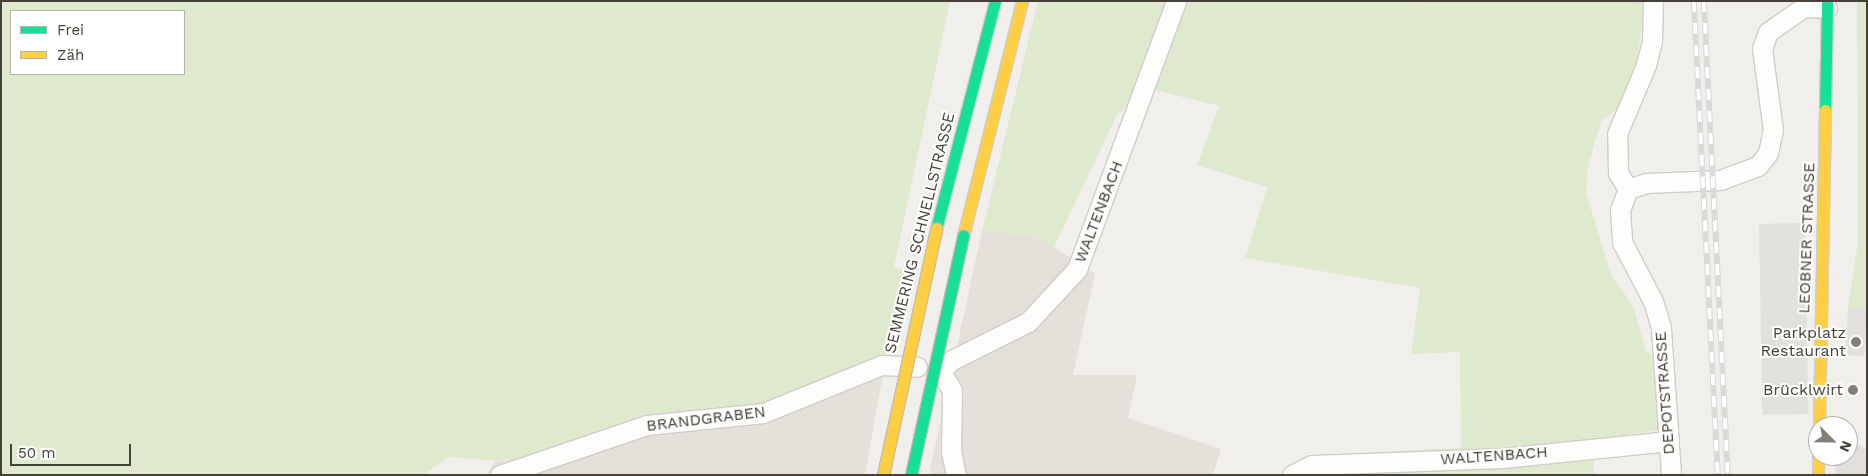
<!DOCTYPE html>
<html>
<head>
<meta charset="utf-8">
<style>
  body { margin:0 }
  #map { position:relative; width:1868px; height:476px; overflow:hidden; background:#f1efeb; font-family:"Work Sans",sans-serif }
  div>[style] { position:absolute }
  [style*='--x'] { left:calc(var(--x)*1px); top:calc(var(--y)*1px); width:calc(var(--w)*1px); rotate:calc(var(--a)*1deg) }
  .residential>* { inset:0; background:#e5e0d9 }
  .industrial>* { inset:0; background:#e2dfdb }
  .green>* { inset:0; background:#dfe9cd }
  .parking>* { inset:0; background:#e2e0dc; transform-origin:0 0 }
  .roads { filter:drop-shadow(1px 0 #cfcdc9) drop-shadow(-1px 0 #cfcdc9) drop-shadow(0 1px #cfcdc9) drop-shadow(0 -1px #cfcdc9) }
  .street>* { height:19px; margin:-9.5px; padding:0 9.5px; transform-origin:9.5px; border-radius:9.5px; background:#fdfdfc }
  .fast>* { height:11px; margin:-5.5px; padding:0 5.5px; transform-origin:5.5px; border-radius:5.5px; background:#16e098 }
  .slow>* { height:11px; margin:-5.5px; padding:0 5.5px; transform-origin:5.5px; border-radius:5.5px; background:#ffcf43 }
  .rail>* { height:5.5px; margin-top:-2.75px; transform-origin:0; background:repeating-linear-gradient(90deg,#fff 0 11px,#d9d9d8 0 22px); box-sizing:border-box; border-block:1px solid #d9d9d8 }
  .bridges { filter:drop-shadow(1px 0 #c7bba8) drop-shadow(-1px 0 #c7bba8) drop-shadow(0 1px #c7bba8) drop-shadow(0 -1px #c7bba8) }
  .fast-bridge>* { height:11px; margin:-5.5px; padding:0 5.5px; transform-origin:5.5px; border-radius:5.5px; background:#16e098 }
  .slow-bridge>* { height:11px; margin:-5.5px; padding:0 5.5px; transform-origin:5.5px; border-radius:5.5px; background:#ffcf43 }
  .dots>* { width:14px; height:14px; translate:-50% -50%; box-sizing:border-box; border:2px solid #fff; border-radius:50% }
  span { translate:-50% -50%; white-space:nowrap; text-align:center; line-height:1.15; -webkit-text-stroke:4px #fff; paint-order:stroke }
  .street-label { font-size:16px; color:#464038 }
  .poi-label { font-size:16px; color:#464038 }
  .right { translate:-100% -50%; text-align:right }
  .frame { position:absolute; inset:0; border:2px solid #464038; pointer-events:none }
  .legend { position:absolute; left:10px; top:10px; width:175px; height:65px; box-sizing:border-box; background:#fff; border:1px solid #b5b3af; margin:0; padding:6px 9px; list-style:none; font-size:15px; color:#464038 }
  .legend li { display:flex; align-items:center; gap:10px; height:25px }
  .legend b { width:25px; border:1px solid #b5b3af }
  .north { position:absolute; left:1808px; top:416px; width:50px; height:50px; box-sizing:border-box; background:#fff; border:1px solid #b5b3af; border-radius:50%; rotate:113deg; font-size:14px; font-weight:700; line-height:20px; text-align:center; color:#464038 }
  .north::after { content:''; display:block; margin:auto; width:18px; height:22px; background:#827d77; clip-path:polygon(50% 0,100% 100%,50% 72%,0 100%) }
  .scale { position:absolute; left:10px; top:444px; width:121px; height:22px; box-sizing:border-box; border:2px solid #464038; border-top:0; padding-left:6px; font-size:15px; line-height:18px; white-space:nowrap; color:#464038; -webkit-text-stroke:4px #fff; paint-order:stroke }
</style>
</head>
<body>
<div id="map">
  <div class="residential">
    <i style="clip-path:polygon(982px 231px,1039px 237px,1095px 274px,1073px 375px,1137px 375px,1128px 418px,1221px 449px,1213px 475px,929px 475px)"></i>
    <i style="clip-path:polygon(886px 357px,865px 475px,487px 475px,495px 461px,513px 462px)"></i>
  </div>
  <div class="industrial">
    <i style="clip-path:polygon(1370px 1px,1644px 1px,1644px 3px,1370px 5px)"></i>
  </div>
  <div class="green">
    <i style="clip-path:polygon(evenodd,1px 1px,950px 1px,894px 267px,906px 271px,886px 357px,790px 399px,513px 462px,448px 457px,423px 475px,1px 475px,1px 1px,11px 11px,184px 11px,184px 74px,11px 74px,11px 11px)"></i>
    <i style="clip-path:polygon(1038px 1px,1170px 1px,1140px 93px,1117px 115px,1054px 247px,1039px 237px,982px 231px)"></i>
    <i style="clip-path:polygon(1181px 1px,1644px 3px,1637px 66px,1616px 110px,1601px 121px,1588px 166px,1586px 193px,1611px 274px,1633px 306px,1646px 351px,1654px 356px,1658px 430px,1516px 451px,1319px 459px,1316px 455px,1461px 448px,1460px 352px,1411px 354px,1420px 288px,1245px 258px,1267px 187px,1197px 165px,1219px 106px,1150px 89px)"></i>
    <i style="clip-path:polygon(1857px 1px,1867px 1px,1867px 308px,1848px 307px,1858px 242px)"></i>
    <i style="clip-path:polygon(1594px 455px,1594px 475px,1303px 475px)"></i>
  </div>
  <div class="parking">
    <i style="left:1805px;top:223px;width:191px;height:46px;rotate:89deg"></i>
    <i style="left:1848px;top:307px;width:19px;height:48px;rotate:3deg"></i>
    <i style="clip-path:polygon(1848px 430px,1853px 430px,1854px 441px,1867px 450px,1867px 475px,1835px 475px,1835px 456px,1848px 456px)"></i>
  </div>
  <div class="roads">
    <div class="street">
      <i style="--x:1628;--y:189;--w:19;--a:-18"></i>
      <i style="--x:1646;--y:183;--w:74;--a:-2.3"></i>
      <i style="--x:1720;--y:180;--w:40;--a:-20.2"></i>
      <i style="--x:1758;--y:166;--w:16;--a:-52"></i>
      <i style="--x:1768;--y:153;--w:24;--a:-78"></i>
      <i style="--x:1773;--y:130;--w:82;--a:-97.7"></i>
      <i style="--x:1762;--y:49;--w:18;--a:-71"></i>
      <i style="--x:1768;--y:32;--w:44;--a:-34.8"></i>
      <i style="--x:1804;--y:7;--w:23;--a:2"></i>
      <i style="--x:1628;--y:189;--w:22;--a:111"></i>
      <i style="--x:1620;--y:210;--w:32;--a:86"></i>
      <i style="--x:1622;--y:242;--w:67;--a:62.3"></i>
      <i style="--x:1653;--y:301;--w:28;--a:73"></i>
      <i style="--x:1661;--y:328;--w:147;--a:86.1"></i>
      <i style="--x:1628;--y:189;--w:19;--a:-122"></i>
      <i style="--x:1618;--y:173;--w:39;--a:-91"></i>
      <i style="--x:1617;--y:134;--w:75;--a:-67.2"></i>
      <i style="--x:1646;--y:65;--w:25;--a:-76"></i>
      <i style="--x:1652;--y:41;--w:40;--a:-88.6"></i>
      <i style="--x:500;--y:475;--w:155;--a:-18.8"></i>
      <i style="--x:647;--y:425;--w:117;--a:-5.9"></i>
      <i style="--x:763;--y:413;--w:128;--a:-22"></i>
      <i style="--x:882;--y:365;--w:35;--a:3"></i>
      <i style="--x:956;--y:475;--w:24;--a:-102"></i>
      <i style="--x:951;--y:452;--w:62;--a:-89.1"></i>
      <i style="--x:952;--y:390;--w:22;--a:-122"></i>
      <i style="--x:940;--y:371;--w:16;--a:-43"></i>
      <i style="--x:952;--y:360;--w:85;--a:-26.6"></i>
      <i style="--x:1028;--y:322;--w:72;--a:-47.2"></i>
      <i style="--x:1077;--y:269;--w:286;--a:-69.7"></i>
      <i style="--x:1292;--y:475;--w:22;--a:-27"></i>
      <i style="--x:1312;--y:465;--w:190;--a:-2.1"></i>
      <i style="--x:1502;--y:458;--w:168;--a:-5.8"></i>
    </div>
    <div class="fast">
      <i style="--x:1825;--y:110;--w:109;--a:-88.9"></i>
      <i style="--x:936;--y:229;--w:236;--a:-75.5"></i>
    </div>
    <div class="slow">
      <i style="--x:963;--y:236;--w:242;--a:-75.9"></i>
      <i style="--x:1818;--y:475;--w:365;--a:-88.9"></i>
    </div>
  </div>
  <div class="rail">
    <i style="--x:1694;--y:1;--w:475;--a:87.1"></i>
    <i style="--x:1704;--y:1;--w:475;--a:87.1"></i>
  </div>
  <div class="bridges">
    <div class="fast-bridge">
      <i style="--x:911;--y:475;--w:245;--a:-77.7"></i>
    </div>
    <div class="slow-bridge">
      <i style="--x:883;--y:475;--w:252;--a:-77.8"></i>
    </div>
  </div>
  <div class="dots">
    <i style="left:1856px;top:342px;background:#827d77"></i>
    <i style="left:1853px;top:390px;background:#827d77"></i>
  </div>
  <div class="street-label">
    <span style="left:1099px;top:212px;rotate:-69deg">WALTENBACH</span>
    <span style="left:920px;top:233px;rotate:-76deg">SEMMERING SCHNELLSTRASSE</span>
    <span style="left:1807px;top:238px;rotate:-88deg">LEOBNER STRASSE</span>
    <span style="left:1665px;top:393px;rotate:-94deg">DEPOTSTRASSE</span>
    <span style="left:706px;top:419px;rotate:-7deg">BRANDGRABEN</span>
    <span style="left:1494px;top:456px;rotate:-4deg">WALTENBACH</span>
  </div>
  <div class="poi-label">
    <span class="right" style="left:1846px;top:342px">Parkplatz<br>Restaurant</span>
    <span class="right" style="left:1843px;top:390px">Brücklwirt</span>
  </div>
  <div class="frame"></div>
  <ul class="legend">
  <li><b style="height:6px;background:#16e098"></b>Frei</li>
  <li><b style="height:6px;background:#ffcf43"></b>Zäh</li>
  </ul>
  <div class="north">N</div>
  <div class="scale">50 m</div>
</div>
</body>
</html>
